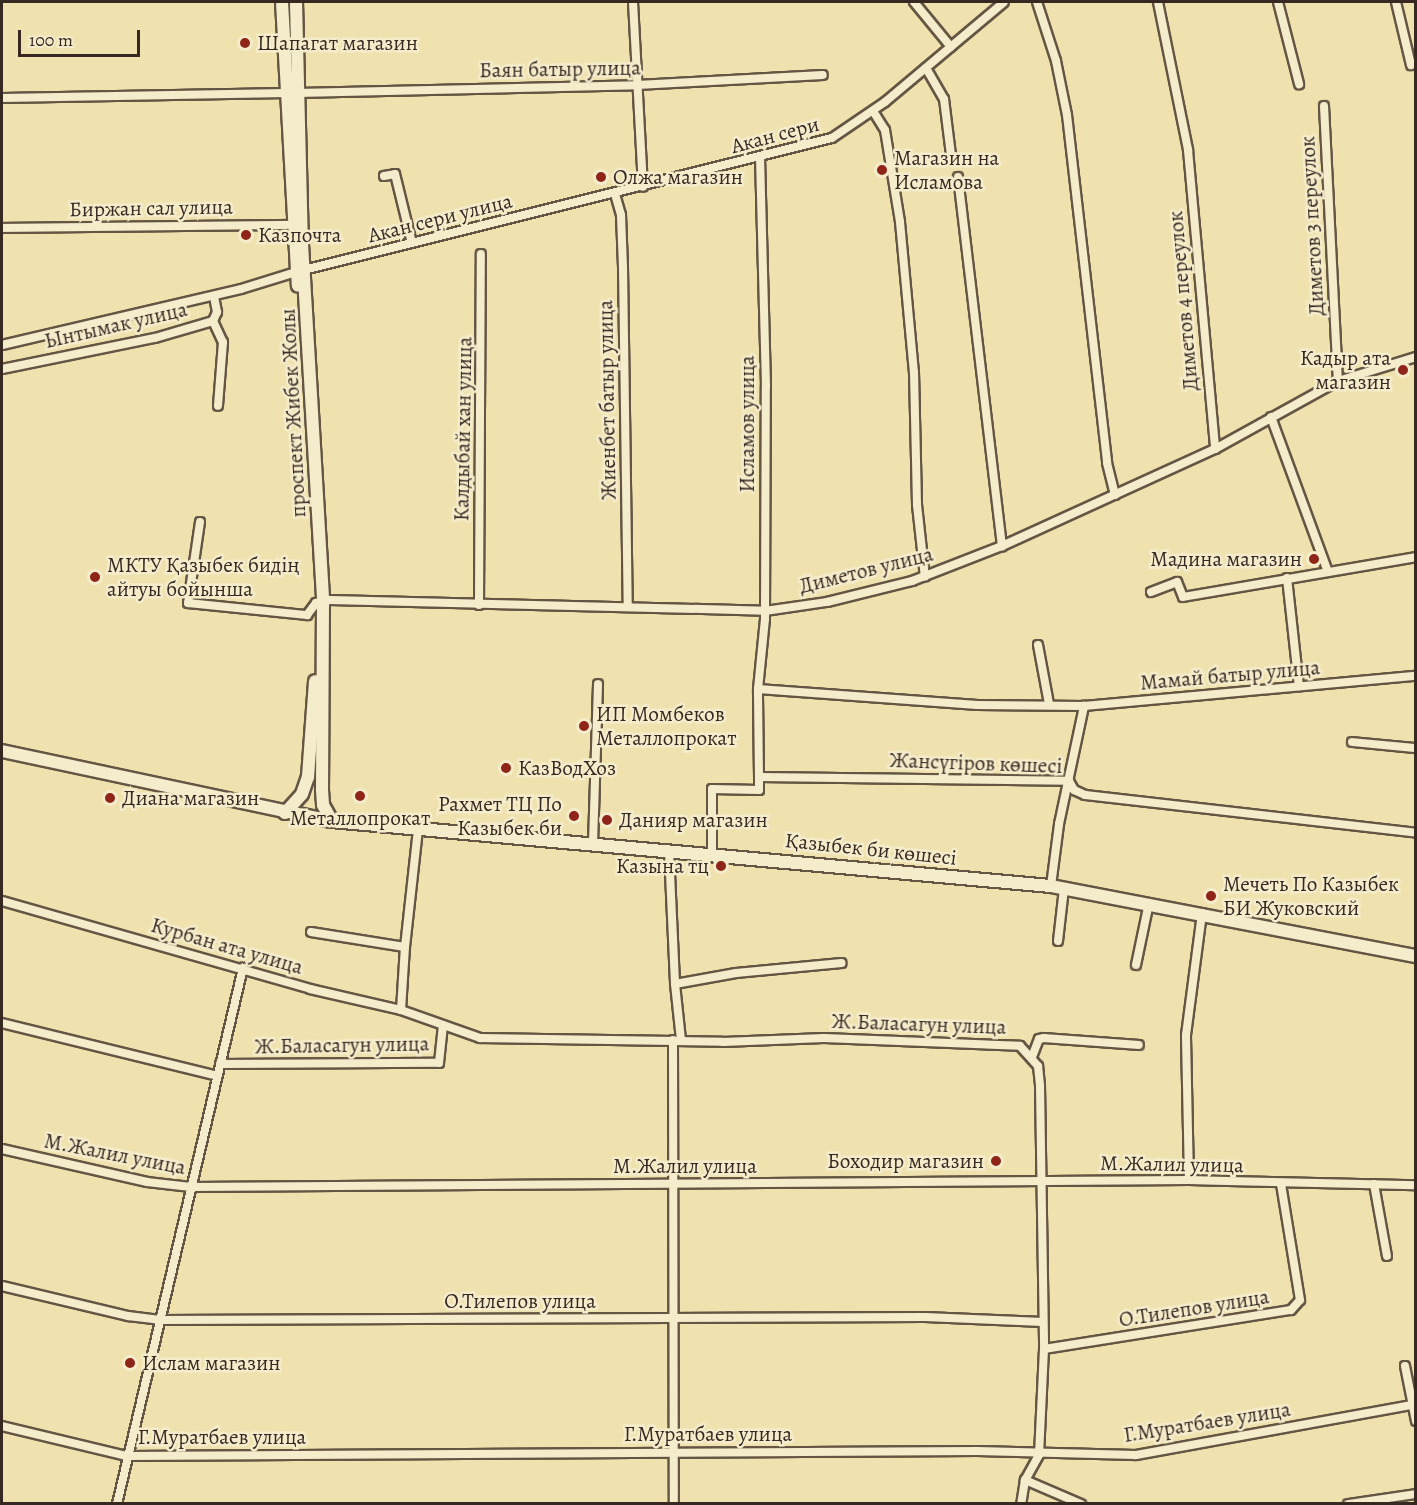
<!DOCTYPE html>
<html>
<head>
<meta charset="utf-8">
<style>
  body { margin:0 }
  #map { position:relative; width:1417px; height:1505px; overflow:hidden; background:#f0e2af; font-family:Alegreya,serif }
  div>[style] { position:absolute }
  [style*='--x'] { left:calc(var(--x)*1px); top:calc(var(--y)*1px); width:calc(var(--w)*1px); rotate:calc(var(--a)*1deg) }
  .roads { filter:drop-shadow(2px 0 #655644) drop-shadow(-2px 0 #655644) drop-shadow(0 2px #655644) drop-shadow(0 -2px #655644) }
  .street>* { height:8px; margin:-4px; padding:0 4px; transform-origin:4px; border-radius:4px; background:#f5eccb }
  .secondary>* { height:12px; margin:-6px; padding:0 6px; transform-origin:6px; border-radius:6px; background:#f5eccb }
  .dots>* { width:16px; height:16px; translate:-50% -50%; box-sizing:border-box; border:3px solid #f5eccb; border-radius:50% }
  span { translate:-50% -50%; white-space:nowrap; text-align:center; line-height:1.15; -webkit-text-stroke:5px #f5eccb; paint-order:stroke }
  .poi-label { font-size:21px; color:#372821 }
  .left { translate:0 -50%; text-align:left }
  .right { translate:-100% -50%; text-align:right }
  .street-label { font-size:21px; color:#372821 }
  .frame { position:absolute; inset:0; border:3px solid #372821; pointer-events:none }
  .scale { position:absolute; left:18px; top:30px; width:122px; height:27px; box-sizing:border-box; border:3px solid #372821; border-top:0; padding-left:8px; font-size:18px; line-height:21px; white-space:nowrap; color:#372821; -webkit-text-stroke:4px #f5eccb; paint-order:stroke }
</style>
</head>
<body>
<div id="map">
  <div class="roads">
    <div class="street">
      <i style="--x:633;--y:2;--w:185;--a:86.9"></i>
      <i style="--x:914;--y:2;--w:58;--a:50.6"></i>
      <i style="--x:1037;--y:2;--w:62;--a:72.1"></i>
      <i style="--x:1056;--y:61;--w:55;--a:78.5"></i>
      <i style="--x:1067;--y:115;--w:350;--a:83.4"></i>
      <i style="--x:1107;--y:463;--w:33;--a:76"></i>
      <i style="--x:1158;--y:2;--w:151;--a:78.5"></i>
      <i style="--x:1188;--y:150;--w:300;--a:84.8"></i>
      <i style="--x:1278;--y:2;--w:85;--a:75.6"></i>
      <i style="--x:1396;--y:2;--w:65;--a:76.6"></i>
      <i style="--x:926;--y:68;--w:36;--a:60"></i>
      <i style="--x:944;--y:99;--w:56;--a:82.9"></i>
      <i style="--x:297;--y:93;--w:340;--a:-1.3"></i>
      <i style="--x:637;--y:85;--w:186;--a:-3.1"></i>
      <i style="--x:2;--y:98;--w:285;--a:-1"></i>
      <i style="--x:1324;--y:106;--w:275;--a:87.1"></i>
      <i style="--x:873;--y:111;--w:22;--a:58"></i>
      <i style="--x:885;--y:130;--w:93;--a:80.7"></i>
      <i style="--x:900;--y:222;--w:151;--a:84.7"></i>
      <i style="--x:914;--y:372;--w:133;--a:88.7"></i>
      <i style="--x:917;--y:505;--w:72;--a:83.7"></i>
      <i style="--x:384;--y:176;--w:11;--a:-10"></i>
      <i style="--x:395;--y:174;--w:71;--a:76.2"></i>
      <i style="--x:958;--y:177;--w:372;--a:83.2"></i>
      <i style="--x:615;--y:194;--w:22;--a:74"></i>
      <i style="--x:621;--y:215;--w:52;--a:87.8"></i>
      <i style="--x:623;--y:267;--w:339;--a:89.2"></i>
      <i style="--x:2;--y:228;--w:296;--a:-0.6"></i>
      <i style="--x:213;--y:321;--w:23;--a:65"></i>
      <i style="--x:223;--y:342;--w:64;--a:94.5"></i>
      <i style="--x:2;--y:345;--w:245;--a:-13.2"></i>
      <i style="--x:241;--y:289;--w:58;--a:-17.2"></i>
      <i style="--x:296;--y:272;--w:552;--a:-14.04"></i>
      <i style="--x:832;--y:138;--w:64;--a:-34.2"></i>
      <i style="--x:885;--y:102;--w:155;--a:-40"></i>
      <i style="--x:2;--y:369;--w:156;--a:-11.5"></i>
      <i style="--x:155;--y:338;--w:60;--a:-16.3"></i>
      <i style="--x:213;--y:321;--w:10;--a:-66"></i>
      <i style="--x:217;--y:312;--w:16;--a:-101"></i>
      <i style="--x:1271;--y:417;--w:165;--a:69.8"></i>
      <i style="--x:200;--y:522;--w:82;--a:98.4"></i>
      <i style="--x:188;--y:603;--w:120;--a:5.8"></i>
      <i style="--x:307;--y:615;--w:15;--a:-53"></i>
      <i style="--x:316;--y:603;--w:14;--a:-12"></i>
      <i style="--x:330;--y:600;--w:435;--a:1.4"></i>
      <i style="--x:765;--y:611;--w:63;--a:-8.3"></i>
      <i style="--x:827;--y:602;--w:88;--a:-13.9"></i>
      <i style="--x:912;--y:581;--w:97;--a:-21.3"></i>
      <i style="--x:1002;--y:546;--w:234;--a:-24.5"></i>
      <i style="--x:1215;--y:449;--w:141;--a:-28.9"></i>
      <i style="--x:1338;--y:381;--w:82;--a:-17.1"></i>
      <i style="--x:1287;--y:578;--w:109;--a:83.7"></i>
      <i style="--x:1151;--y:592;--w:28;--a:-21"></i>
      <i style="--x:1177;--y:582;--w:16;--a:68"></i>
      <i style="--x:1183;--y:597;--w:236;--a:-9.7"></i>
      <i style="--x:479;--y:605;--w:351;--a:-89.7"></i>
      <i style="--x:1038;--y:645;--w:60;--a:79.4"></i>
      <i style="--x:758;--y:689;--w:220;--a:4.2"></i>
      <i style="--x:977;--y:705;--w:107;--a:0.5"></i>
      <i style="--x:1084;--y:706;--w:333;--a:-5.2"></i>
      <i style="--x:1352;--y:742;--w:64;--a:5.4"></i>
      <i style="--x:759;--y:777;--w:88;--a:-90.7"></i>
      <i style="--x:758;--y:689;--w:70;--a:-84.3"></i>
      <i style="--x:765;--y:619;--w:233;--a:-89.8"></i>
      <i style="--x:766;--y:386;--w:228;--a:-91.5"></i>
      <i style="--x:593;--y:844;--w:160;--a:-88.2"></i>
      <i style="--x:669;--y:851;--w:133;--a:87.4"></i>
      <i style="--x:712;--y:853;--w:64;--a:-90"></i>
      <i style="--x:712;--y:789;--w:47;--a:1.2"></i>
      <i style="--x:759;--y:790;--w:13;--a:-90"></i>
      <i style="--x:759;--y:777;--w:310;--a:0.7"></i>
      <i style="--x:1069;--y:781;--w:10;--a:61"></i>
      <i style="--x:1074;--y:790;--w:12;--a:24"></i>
      <i style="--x:1085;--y:795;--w:333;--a:6.5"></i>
      <i style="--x:1051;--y:886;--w:63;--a:-82.6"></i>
      <i style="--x:1059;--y:824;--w:121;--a:-78"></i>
      <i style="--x:2;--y:901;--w:320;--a:15.9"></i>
      <i style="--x:310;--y:989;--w:93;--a:13"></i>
      <i style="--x:401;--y:1010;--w:84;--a:19.5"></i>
      <i style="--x:480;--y:1038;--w:243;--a:0.9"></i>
      <i style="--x:723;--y:1042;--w:101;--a:-2.3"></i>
      <i style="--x:824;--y:1038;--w:196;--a:2.3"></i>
      <i style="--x:1020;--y:1046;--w:27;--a:48"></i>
      <i style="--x:1038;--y:1066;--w:20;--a:84"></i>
      <i style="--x:1040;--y:1086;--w:263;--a:89.1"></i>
      <i style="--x:1044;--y:1349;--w:106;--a:92.7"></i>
      <i style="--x:1039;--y:1455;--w:29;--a:119"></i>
      <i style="--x:1025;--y:1480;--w:24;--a:99"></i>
      <i style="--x:311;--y:932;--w:95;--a:9.1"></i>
      <i style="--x:405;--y:947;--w:119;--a:-83.7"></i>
      <i style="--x:1058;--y:941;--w:53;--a:-83.5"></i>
      <i style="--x:1136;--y:965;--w:63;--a:-78.2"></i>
      <i style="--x:401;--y:1010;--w:63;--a:-86.4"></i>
      <i style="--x:2;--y:1023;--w:221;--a:13.8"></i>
      <i style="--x:673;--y:1040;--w:464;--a:89.9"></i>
      <i style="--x:681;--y:1040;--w:56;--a:-96.1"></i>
      <i style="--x:675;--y:984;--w:62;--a:-10.2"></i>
      <i style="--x:736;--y:973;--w:106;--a:-5.4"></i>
      <i style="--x:1032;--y:1057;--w:19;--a:-69"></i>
      <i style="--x:1039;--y:1039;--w:5;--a:-11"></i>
      <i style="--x:1044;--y:1038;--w:95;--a:4.2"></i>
      <i style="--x:220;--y:1064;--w:219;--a:-0.3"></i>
      <i style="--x:439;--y:1063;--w:38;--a:-84"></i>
      <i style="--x:2;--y:1149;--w:149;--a:12.8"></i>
      <i style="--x:147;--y:1182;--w:44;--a:6.5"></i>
      <i style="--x:191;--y:1187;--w:998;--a:-0.4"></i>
      <i style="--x:1189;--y:1180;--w:227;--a:1.3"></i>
      <i style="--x:1189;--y:1180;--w:145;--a:-91.2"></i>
      <i style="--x:1186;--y:1035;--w:123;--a:-82.5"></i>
      <i style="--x:1374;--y:1184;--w:73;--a:79.8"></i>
      <i style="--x:2;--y:1286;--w:130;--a:13.4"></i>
      <i style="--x:128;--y:1316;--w:32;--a:7"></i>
      <i style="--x:160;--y:1320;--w:765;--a:-0.22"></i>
      <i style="--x:925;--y:1317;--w:118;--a:2.4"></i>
      <i style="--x:1044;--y:1349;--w:250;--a:-9"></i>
      <i style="--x:1291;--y:1310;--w:13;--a:-48"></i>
      <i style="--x:1300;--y:1300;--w:118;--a:-99.3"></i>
      <i style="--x:1405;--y:1366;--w:56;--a:78.7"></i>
      <i style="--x:2;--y:1426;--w:129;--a:13.5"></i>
      <i style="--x:127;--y:1456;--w:850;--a:-0.34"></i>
      <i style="--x:977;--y:1451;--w:159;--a:1.4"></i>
      <i style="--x:1136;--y:1455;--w:285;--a:-10.3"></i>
      <i style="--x:1025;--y:1480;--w:61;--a:23.2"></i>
      <i style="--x:117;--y:1504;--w:551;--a:-76.77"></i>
      <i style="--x:1348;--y:1504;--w:69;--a:-8.4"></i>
    </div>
    <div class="secondary">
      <i style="--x:282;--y:2;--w:284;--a:86.8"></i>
      <i style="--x:296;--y:2;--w:242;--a:88.6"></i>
      <i style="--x:302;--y:244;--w:359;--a:86.6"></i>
      <i style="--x:323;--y:602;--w:188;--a:90.3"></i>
      <i style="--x:322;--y:790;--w:15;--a:86"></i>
      <i style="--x:323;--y:805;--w:18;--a:61"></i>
      <i style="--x:2;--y:751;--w:337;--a:12"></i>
      <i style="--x:332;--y:821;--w:722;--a:5.17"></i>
      <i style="--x:1051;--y:886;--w:372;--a:10.9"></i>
      <i style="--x:285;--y:813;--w:25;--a:-48"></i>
      <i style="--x:302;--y:794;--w:18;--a:-71"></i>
      <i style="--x:308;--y:777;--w:96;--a:-85.8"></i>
    </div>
  </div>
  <div class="dots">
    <i style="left:245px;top:43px;background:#8f2418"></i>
    <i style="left:882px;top:170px;background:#8f2418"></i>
    <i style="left:601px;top:177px;background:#8f2418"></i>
    <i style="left:246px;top:235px;background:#8f2418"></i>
    <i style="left:1403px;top:370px;background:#8f2418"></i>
    <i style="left:1314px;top:559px;background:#8f2418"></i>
    <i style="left:95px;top:577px;background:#8f2418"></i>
    <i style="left:584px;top:726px;background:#8f2418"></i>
    <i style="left:506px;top:768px;background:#8f2418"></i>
    <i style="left:360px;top:796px;background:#8f2418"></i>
    <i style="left:110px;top:798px;background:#8f2418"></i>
    <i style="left:574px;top:816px;background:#8f2418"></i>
    <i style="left:607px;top:820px;background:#8f2418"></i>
    <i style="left:721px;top:866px;background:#8f2418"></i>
    <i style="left:1211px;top:896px;background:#8f2418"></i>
    <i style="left:996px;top:1161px;background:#8f2418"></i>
    <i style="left:130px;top:1363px;background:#8f2418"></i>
  </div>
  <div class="poi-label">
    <span class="left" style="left:257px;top:43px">Шапагат магазин</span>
    <span class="left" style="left:894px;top:170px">Магазин на<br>Исламова</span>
    <span class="left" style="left:613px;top:177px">Олжа магазин</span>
    <span class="left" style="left:258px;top:235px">Казпочта</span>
    <span class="right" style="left:1391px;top:370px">Кадыр ата<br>магазин</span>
    <span class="right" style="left:1302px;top:559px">Мадина магазин</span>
    <span class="left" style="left:107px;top:577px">МКТУ Қазыбек бидің<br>айтуы бойынша</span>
    <span class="left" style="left:596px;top:726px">ИП Момбеков<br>Металлопрокат</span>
    <span class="left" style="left:518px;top:768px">КазВодХоз</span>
    <span class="left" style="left:122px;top:798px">Диана магазин</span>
    <span class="right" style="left:562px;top:816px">Рахмет ТЦ По<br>Казыбек би</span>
    <span style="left:360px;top:818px">Металлопрокат</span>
    <span class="left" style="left:619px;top:820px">Данияр магазин</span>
    <span class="right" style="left:709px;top:866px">Казына тц</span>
    <span class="left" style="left:1223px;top:896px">Мечеть По Казыбек<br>БИ Жуковский</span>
    <span class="right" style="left:984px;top:1161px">Боходир магазин</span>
    <span class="left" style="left:142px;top:1363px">Ислам магазин</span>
  </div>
  <div class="street-label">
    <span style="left:560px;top:69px;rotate:-1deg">Баян батыр улица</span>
    <span style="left:775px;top:135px;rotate:-15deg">Акан сери</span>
    <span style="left:151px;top:208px;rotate:-1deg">Биржан сал улица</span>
    <span style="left:440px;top:218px;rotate:-14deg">Акан сери улица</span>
    <span style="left:1312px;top:226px;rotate:-93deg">Диметов 3 переулок</span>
    <span style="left:1183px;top:301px;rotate:-95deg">Диметов 4 переулок</span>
    <span style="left:116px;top:325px;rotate:-13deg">Ынтымак улица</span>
    <span style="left:607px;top:400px;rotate:-91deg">Жиенбет батыр улица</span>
    <span style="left:293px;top:413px;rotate:-93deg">проспект Жибек Жолы</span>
    <span style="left:747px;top:424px;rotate:-90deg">Исламов улица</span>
    <span style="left:463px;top:429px;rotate:-89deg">Калдыбай хан улица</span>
    <span style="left:866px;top:570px;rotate:-14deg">Диметов улица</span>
    <span style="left:1230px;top:675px;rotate:-5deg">Мамай батыр улица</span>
    <span style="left:976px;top:763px;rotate:2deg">Жансүгіров көшесі</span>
    <span style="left:871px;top:849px;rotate:6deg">Қазыбек би көшесі</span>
    <span style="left:227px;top:946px;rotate:16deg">Курбан ата улица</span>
    <span style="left:919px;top:1024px;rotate:2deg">Ж.Баласагун улица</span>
    <span style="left:342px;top:1045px;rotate:-1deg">Ж.Баласагун улица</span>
    <span style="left:115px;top:1154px;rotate:11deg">М.Жалил улица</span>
    <span style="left:1172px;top:1164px;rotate:1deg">М.Жалил улица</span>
    <span style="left:685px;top:1166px">М.Жалил улица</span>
    <span style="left:520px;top:1301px">О.Тилепов улица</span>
    <span style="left:1194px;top:1308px;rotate:-9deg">О.Тилепов улица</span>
    <span style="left:1207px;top:1422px;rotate:-9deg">Г.Муратбаев улица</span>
    <span style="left:708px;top:1434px">Г.Муратбаев улица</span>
    <span style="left:222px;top:1437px">Г.Муратбаев улица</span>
  </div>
  <div class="frame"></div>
  <div class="scale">100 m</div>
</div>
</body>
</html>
